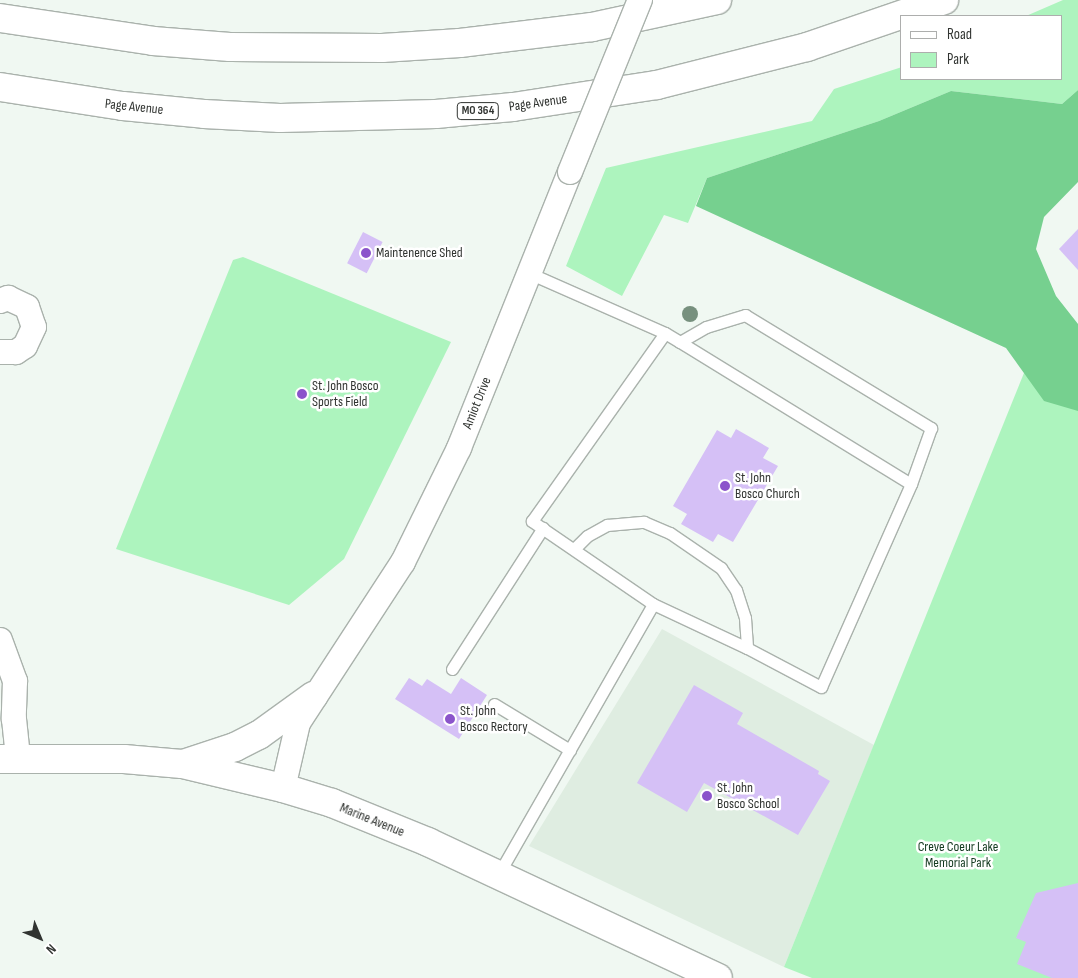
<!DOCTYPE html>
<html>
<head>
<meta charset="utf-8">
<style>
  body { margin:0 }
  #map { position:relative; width:1078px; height:978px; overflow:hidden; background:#f0f8f2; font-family:"Sofia Sans Condensed",sans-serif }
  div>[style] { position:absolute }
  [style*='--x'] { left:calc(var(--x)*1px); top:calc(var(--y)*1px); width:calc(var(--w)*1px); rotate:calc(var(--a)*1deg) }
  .built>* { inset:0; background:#dfede1 }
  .green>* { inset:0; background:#adf4be }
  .forest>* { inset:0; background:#76d08f }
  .building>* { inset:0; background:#d5c0f6; transform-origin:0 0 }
  .roads { filter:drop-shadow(1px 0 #aab2ac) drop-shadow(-1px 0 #aab2ac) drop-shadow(0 1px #aab2ac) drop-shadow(0 -1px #aab2ac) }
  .service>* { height:11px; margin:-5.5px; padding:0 5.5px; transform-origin:5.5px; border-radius:5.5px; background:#fff }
  .minor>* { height:24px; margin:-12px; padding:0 12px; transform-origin:12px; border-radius:12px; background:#fff }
  .secondary>* { height:28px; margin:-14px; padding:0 14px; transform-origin:14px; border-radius:14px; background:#fff }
  .motorway>* { height:28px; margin:-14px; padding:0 14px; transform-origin:14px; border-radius:14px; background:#fff }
  .bridges { filter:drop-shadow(1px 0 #aab2ac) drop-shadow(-1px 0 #aab2ac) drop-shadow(0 1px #aab2ac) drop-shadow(0 -1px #aab2ac) }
  .minor-bridge>* { height:24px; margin:-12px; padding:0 12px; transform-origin:12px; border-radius:12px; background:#fff }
  .trees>* { width:16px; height:16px; margin:-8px; border-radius:50%; background:#77907e }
  .dots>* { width:14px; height:14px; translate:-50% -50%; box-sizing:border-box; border:2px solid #fff; border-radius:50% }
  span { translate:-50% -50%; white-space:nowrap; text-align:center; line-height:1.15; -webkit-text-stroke:5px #fff; paint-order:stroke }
  .shield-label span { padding:1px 4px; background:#fff; border:1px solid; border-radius:4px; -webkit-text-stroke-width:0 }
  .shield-label { font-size:12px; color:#313431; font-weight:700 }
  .street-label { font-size:14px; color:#313431 }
  .poi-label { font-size:14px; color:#313431 }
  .left { translate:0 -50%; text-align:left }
  .park-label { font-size:14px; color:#143a20 }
  .legend { position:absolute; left:900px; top:15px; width:162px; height:65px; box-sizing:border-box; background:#fff; border:1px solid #adaead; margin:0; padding:6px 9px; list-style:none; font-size:15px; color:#313431 }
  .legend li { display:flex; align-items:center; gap:10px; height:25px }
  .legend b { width:25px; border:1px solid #adaead }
  .north { position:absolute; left:15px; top:913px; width:50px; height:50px; -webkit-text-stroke:4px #fff; paint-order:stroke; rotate:135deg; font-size:14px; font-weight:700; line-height:20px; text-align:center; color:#313431 }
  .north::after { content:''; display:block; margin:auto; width:18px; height:22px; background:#313431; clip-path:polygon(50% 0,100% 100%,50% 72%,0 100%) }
</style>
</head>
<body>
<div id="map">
  <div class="built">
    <i style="clip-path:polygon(662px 629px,874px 745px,784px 967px,529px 846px)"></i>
  </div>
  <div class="green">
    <i style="clip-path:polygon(1063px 0,1078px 0,1078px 90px,1062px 104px,951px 91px,879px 121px,707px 178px,688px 223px,664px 215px,622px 296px,566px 266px,606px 168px,812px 121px,834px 89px,902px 67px,902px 79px,1062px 79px,1062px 16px,1026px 16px)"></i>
    <i style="clip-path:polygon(243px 257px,451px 342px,344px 559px,289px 605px,116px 549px,233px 260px)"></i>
    <i style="clip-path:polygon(1030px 358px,1078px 380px,1078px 978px,812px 978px,784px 967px)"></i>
  </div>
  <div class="forest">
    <i style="clip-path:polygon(1078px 90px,1078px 182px,1044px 217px,1036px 249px,1056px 296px,1078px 324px,1078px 411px,1044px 401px,1006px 348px,696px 206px,707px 178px,879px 121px,951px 91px,1062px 104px)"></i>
  </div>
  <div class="building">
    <i style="clip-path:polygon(1078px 229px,1078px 270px,1059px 249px)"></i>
    <i style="left:363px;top:232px;width:22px;height:35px;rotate:27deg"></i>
    <i style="clip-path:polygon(736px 429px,769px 448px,763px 458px,778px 466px,733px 542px,718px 534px,713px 542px,681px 524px,687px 514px,673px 506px,717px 430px,731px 438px)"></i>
    <i style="clip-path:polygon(409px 678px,422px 686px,427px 679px,451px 694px,461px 678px,487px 695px,459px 739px,395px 699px)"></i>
    <i style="clip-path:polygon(694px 685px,743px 713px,737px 724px,819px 771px,818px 774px,830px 781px,798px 835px,704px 783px,687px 812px,637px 783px)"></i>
    <i style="clip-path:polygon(1078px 883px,1078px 978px,1052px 978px,1017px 964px,1026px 942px,1016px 938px,1036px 893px)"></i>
  </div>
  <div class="roads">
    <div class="service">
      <i style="--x:665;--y:333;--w:17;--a:31"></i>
      <i style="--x:680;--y:342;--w:30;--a:-30"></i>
      <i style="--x:706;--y:327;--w:41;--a:-17.1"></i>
      <i style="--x:745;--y:315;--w:218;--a:31.3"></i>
      <i style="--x:931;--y:428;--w:59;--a:109.7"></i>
      <i style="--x:911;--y:484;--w:222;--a:113.9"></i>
      <i style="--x:821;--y:687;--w:84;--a:-152.2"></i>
      <i style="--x:680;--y:342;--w:271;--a:31.6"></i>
      <i style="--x:574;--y:549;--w:18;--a:-45"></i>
      <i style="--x:587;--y:536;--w:23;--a:-29"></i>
      <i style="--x:607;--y:525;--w:37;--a:-5"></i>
      <i style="--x:644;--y:522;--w:28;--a:23"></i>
      <i style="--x:670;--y:533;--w:62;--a:34.5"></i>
      <i style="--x:721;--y:568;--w:27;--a:56"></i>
      <i style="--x:736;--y:590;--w:29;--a:72"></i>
      <i style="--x:745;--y:618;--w:30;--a:86"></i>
      <i style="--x:747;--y:648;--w:104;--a:-154.9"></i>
      <i style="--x:452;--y:669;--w:168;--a:-57.2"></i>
      <i style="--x:494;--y:704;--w:89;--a:31.2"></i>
      <i style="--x:498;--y:875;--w:312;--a:-60.2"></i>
      <i style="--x:653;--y:604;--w:147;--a:-145.6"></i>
      <i style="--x:532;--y:521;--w:230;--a:-54.7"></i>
      <i style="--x:665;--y:333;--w:149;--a:-156.2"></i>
    </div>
    <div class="minor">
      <i style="--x:0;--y:301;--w:9;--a:-21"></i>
      <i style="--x:8;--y:298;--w:21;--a:25"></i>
      <i style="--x:27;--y:307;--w:21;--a:71"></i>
      <i style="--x:34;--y:327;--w:21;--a:115"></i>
      <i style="--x:25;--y:346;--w:11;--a:146"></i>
      <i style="--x:16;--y:352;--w:16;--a:180"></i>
      <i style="--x:0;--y:640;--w:44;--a:69.9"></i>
      <i style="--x:15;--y:681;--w:38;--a:92"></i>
      <i style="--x:14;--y:719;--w:39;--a:84"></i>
      <i style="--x:283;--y:788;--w:67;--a:-77"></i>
      <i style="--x:298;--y:723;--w:192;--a:-56.9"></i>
      <i style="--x:403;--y:562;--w:127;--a:-63.8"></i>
      <i style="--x:459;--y:448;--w:297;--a:-68.1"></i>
    </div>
    <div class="secondary">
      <i style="--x:0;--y:759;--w:124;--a:0"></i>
      <i style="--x:124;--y:759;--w:58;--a:4.9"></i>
      <i style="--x:182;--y:764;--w:104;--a:13.4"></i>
      <i style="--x:283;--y:788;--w:51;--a:17"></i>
      <i style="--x:332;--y:803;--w:104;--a:22.1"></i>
      <i style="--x:428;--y:842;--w:320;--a:25.1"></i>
      <i style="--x:183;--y:764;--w:55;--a:-18.1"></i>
      <i style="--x:235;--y:747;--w:27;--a:-27"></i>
      <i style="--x:259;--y:735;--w:67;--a:-35.8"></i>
    </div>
    <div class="motorway">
      <i style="--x:0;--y:18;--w:155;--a:8.5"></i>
      <i style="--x:153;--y:41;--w:77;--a:4.5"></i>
      <i style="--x:230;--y:47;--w:152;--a:0.4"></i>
      <i style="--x:382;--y:48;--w:78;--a:-3.7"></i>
      <i style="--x:460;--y:43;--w:133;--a:-6.9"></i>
      <i style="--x:592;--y:27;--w:128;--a:-12.2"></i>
      <i style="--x:0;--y:87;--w:124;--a:8.8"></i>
      <i style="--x:123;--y:106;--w:81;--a:5.6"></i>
      <i style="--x:204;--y:114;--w:76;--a:3"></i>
      <i style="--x:280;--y:118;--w:156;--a:-1.5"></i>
      <i style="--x:436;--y:114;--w:77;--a:-5.2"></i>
      <i style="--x:513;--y:107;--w:146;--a:-8.7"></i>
      <i style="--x:657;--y:85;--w:155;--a:-14.2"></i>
      <i style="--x:807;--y:47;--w:145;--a:-18.9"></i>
    </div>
  </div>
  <div class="bridges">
    <div class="minor-bridge">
      <i style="--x:570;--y:172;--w:186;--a:-67.9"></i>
    </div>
  </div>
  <div class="trees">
    <i style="left:690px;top:314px"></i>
  </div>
  <div class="dots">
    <i style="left:366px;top:253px;background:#8b54cb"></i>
    <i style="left:302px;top:394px;background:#8b54cb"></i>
    <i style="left:725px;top:486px;background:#8b54cb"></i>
    <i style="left:450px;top:719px;background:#8b54cb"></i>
    <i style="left:707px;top:796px;background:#8b54cb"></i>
  </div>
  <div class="shield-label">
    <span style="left:478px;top:111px">MO 364</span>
  </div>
  <div class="street-label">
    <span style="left:538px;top:103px;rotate:-8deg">Page Avenue</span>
    <span style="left:134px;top:107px;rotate:6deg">Page Avenue</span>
    <span style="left:477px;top:403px;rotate:-68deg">Amiot Drive</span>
    <span style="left:372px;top:820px;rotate:22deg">Marine Avenue</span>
  </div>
  <div class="poi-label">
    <span class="left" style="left:376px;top:253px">Maintenence Shed</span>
    <span class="left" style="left:312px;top:394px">St. John Bosco<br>Sports Field</span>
    <span class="left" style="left:735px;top:486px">St. John<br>Bosco Church</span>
    <span class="left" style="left:460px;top:719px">St. John<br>Bosco Rectory</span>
    <span class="left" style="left:717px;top:796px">St. John<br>Bosco School</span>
  </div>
  <div class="park-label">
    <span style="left:958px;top:855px">Creve Coeur Lake<br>Memorial Park</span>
  </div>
  <ul class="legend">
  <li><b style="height:6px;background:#fff"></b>Road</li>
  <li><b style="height:14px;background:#adf4be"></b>Park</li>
  </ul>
  <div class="north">N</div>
</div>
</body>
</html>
